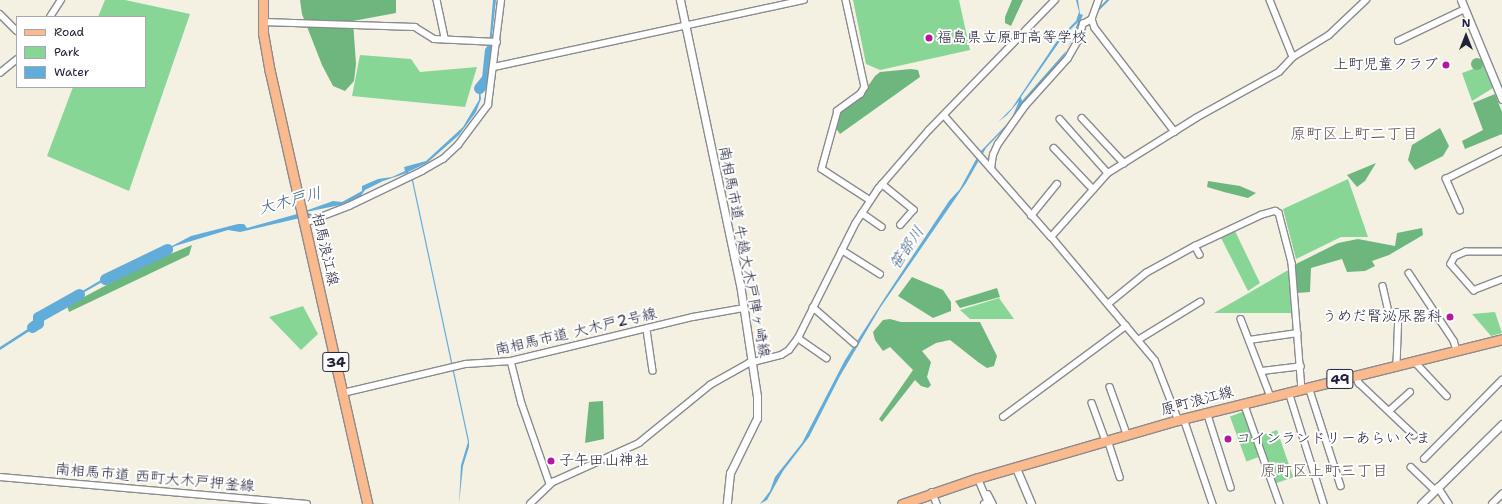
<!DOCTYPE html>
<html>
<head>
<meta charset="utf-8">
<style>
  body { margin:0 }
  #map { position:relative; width:1502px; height:504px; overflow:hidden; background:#f4f1e2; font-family:"Shantell Sans","Klee One",sans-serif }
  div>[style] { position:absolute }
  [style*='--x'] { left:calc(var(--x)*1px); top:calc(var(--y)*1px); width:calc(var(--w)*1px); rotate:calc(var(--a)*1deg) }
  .green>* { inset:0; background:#87d695; transform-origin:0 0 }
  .forest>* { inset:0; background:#6db77e }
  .round { border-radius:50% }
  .water>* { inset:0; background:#62acda }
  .stream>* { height:2px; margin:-1px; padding:0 1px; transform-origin:1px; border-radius:1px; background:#62acda }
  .river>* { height:11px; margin:-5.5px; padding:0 5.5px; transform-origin:5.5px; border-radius:5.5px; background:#62acda }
  .roads { filter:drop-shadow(1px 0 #8b8a8e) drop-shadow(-1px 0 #8b8a8e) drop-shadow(0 1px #8b8a8e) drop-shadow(0 -1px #8b8a8e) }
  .minor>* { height:5.5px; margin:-2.75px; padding:0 2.75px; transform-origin:2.75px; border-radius:2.75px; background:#fff }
  .tertiary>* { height:7px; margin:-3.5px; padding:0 3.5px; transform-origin:3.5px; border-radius:3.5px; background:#fff }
  .primary>* { height:9px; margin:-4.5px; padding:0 4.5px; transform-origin:4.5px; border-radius:4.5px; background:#fbba8d }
  .dots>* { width:11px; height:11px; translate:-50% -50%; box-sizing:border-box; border:2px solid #fff; border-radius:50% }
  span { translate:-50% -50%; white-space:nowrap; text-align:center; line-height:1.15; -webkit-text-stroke:4px #fff; paint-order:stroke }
  .shield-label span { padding:1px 3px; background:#fff; border:1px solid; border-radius:3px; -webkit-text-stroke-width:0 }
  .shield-label { font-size:14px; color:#22223b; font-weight:700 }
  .poi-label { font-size:15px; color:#22223b }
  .left { translate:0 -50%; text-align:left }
  .right { translate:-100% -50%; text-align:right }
  .street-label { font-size:15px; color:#22223b }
  .neighbourhood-label { font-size:16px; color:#5f5354 }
  .water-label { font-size:16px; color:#3f6083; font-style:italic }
  .legend { position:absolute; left:16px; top:16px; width:130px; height:72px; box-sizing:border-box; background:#fff; border:1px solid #a7a7b1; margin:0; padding:5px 7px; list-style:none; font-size:12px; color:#22223b }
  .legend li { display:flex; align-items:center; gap:8px; height:20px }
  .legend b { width:20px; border:1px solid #a7a7b1 }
  .north { position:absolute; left:1446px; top:16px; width:40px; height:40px; -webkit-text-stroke:3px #fff; paint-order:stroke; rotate:0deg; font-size:11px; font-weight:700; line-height:16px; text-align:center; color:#22223b }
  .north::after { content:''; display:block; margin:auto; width:14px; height:18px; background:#22223b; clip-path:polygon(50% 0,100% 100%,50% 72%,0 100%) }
</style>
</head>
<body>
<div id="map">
  <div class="green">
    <i style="clip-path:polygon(105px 0,125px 0,190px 14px,129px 191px,47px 156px,73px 87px,145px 87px,145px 17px,98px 17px)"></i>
    <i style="clip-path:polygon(853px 0,959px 0,970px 50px,880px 70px,866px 64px)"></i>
    <i style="clip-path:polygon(360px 55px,411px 59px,420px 72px,477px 67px,465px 107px,352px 96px)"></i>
    <i style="clip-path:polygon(1484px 65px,1493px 88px,1472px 101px,1462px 73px)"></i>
    <i style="clip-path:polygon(1348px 179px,1368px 237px,1341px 237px,1296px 259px,1283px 209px)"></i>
    <i style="clip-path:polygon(1235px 231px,1260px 283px,1248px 291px,1220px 236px)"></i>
    <i style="clip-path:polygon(1290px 269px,1294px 313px,1214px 313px)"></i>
    <i style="clip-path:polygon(999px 298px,1014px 319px,970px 319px,960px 310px)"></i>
    <i style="clip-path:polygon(303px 306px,318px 334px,301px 350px,269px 317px)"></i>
    <i style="clip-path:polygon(1495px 312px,1502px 333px,1491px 336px,1472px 314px)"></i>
    <i style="left:1245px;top:411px;width:48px;height:16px;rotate:70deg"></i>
    <i style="left:1277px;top:430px;width:50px;height:19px;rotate:71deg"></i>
  </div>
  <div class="forest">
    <i style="clip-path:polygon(300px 0,396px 0,396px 13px,353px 21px,356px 64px,354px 81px,345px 91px,333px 86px,322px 65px,302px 14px)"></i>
    <i style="clip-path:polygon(1012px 0,1023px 0,1011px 26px,1005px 23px,1005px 17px)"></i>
    <i class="round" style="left:1471px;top:58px;width:12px;height:12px"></i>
    <i style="clip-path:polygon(911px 69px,918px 70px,920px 77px,840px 134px,835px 127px,840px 112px,861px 96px,875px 76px,880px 72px)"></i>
    <i style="clip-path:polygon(1495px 94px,1502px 112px,1502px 134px,1465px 149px,1462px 141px,1483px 130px,1473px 103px)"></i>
    <i style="clip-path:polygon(1440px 128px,1449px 146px,1443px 156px,1415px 170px,1408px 160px,1412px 145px)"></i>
    <i style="clip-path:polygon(1376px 163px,1365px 181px,1357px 187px,1347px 175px)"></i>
    <i style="clip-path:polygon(1208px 181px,1240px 186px,1256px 193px,1248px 198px,1224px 192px,1207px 187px)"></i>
    <i style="clip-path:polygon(1422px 228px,1423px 235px,1389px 255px,1372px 261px,1375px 266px,1365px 271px,1347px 272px,1342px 259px,1311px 268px,1310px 292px,1297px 293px,1294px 265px,1338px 243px,1358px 239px,1395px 246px,1397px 233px)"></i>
    <i style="clip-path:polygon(192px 245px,189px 255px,69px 312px,67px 306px,146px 264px)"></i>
    <i style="clip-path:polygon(912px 277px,943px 290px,951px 302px,951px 311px,933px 318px,898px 296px)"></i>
    <i style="clip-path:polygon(997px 288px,1000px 297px,960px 308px,955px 301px)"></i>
    <i style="clip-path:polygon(890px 319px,901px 322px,980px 322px,997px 356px,994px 366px,987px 368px,978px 362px,950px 340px,936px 343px,922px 351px,931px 362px,927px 377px,931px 385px,928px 388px,921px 386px,915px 380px,882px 422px,879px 419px,913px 370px,890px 347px,883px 351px,875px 340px,873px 332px,883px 320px)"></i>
    <i style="clip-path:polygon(603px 401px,604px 439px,585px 443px,589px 402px)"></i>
  </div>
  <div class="water">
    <i style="clip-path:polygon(493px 0,496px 0,487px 80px,480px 89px,481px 99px,476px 112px,459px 135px,427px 163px,408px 172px,413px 180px,469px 441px,469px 447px,463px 466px,459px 504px,461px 465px,468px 442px,412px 181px,407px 173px,383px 181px,365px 190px,360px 197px,340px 205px,306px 212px,313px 215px,240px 232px,228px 230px,175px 246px,139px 265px,132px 265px,39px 318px,42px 323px,0 350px,0 347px,37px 323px,38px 317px,130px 263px,151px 257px,191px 236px,238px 224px,244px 224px,247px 228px,297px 214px,333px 201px,342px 202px,362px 191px,362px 186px,378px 179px,392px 177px,405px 171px,404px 167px,426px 161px,463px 127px,479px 100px,479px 88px,486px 80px)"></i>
    <i style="clip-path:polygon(evenodd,1076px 0,1078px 0,1080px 14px,1083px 15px,1064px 56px,1028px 98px,1009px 124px,986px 148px,966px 183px,880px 308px,840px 376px,809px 437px,783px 471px,767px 500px,760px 504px,770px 491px,775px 477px,802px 443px,845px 360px,884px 299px,949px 201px,960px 189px,980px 152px,1011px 120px,1019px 101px,1007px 115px,998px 122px,1012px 108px,1059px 38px,1076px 21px,1079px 12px,1076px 0,1078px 22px,1067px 50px,1022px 101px,1021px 97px,1062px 38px,1078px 22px)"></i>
  </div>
  <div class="stream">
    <i style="--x:1097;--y:11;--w:16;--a:-45"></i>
  </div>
  <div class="river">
    <i style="--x:479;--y:88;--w:13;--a:-51"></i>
    <i style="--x:487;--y:78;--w:28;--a:-84"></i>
    <i style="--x:105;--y:279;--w:69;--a:-25.8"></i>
    <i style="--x:32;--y:327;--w:7;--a:-34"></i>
    <i style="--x:38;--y:323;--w:6;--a:-90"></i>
    <i style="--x:38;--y:317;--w:47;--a:-29.3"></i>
  </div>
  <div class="roads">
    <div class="minor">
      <i style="--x:437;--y:0;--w:40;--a:78"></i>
      <i style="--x:846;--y:0;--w:89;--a:77.7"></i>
      <i style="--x:865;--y:87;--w:8;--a:120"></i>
      <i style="--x:861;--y:94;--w:29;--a:144"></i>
      <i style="--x:838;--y:111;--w:60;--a:105.4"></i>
      <i style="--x:822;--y:169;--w:57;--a:32.9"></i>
      <i style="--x:1099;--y:0;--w:20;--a:110"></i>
      <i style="--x:1092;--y:19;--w:9;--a:72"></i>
      <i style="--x:1095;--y:28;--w:131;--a:52.4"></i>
      <i style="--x:1270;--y:0;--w:61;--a:68"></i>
      <i style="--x:0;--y:14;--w:24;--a:45"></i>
      <i style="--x:50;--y:17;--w:20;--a:-57"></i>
      <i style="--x:263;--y:22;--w:152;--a:1.9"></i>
      <i style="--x:415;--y:27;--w:22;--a:32"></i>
      <i style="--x:434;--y:39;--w:63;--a:2.7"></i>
      <i style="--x:1398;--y:41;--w:74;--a:-25.5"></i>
      <i style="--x:494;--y:67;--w:317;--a:-12.2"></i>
      <i style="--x:0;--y:73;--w:22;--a:-39"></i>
      <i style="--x:944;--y:115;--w:162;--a:48.7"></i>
      <i style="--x:1082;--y:118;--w:62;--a:47"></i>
      <i style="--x:1060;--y:119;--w:72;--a:48.4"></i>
      <i style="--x:1054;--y:148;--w:57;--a:46.4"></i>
      <i style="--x:991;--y:169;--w:14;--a:-82"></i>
      <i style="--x:993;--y:155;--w:12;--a:-66"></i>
      <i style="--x:998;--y:144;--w:47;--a:-54.6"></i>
      <i style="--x:1025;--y:106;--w:64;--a:-48.1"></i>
      <i style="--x:1068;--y:58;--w:20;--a:-60"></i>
      <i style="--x:1078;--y:41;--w:18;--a:-74"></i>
      <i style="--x:1083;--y:24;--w:10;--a:-29"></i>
      <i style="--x:882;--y:184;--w:41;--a:39.1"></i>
      <i style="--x:914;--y:210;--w:20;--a:131"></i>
      <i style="--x:1460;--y:211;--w:35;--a:-114"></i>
      <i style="--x:1446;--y:179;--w:63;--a:-26.6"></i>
      <i style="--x:862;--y:213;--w:24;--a:35"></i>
      <i style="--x:1031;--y:216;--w:41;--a:-50.9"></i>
      <i style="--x:305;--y:223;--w:47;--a:-21.1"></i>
      <i style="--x:349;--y:206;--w:81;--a:-25.6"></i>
      <i style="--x:422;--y:171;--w:24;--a:-30"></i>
      <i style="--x:443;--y:159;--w:21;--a:-43"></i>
      <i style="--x:458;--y:145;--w:50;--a:-53.1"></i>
      <i style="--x:488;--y:105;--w:106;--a:-82.9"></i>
      <i style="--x:1195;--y:246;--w:73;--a:-25.2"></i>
      <i style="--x:1261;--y:215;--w:15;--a:-16"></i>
      <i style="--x:1275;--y:211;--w:4;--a:27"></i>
      <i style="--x:1279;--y:213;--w:52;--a:75.4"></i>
      <i style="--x:1292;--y:263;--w:126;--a:85.5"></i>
      <i style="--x:842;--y:250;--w:45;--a:32.3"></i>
      <i style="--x:1502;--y:252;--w:36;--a:180"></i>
      <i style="--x:1466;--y:252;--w:12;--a:156"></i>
      <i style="--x:1455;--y:257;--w:8;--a:120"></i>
      <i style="--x:1451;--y:264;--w:35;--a:49"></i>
      <i style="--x:1474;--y:290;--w:30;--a:-21"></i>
      <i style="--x:1409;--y:273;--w:82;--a:56.5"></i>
      <i style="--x:1454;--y:341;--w:9;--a:72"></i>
      <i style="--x:1383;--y:286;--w:27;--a:77"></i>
      <i style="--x:1389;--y:312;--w:10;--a:0"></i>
      <i style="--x:1399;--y:312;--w:53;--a:92.2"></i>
      <i style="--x:1108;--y:304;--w:49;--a:-39.2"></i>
      <i style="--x:1146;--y:273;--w:56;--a:-28.9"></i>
      <i style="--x:1195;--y:246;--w:10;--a:61"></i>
      <i style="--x:813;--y:307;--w:55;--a:41.3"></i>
      <i style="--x:1241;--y:319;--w:84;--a:69"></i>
      <i style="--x:647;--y:330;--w:41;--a:81.7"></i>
      <i style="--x:798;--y:338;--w:35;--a:35"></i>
      <i style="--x:1138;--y:340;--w:73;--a:-31.5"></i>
      <i style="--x:1249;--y:340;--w:49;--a:-8.1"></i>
      <i style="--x:511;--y:361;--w:44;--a:75.7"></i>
      <i style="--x:522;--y:404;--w:85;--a:70.7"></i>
      <i style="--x:1414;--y:361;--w:48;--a:46.7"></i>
      <i style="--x:1262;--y:371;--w:39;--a:-7"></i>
      <i style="--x:1356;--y:375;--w:9;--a:69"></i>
      <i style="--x:1359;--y:383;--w:76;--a:43.4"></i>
      <i style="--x:1110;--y:387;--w:50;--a:70.1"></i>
      <i style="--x:1309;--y:387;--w:104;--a:72.1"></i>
      <i style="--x:1289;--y:392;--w:117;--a:72.6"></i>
      <i style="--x:343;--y:393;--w:126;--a:-13.3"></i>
      <i style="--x:466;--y:364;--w:45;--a:-3.8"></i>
      <i style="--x:511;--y:361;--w:187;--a:-13.6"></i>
      <i style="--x:693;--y:317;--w:52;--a:-10"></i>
      <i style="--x:1092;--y:403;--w:40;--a:69.8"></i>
      <i style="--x:1244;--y:403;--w:107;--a:70.4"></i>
      <i style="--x:1389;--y:411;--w:28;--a:-42"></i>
      <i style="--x:1207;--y:412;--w:79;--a:72.3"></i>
      <i style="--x:1003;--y:417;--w:153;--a:-36.5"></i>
      <i style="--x:1184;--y:419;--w:90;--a:71.2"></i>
      <i style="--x:1178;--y:420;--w:63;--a:-111.3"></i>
      <i style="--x:1155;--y:361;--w:162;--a:-130"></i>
      <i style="--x:1051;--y:237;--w:86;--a:-48.3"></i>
      <i style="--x:1108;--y:173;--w:104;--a:-32"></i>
      <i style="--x:1196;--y:118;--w:95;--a:-29"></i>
      <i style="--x:1279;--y:72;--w:21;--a:-47"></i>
      <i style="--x:1293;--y:57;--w:42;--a:-31.4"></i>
      <i style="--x:1329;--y:35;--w:51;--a:-43.4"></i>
      <i style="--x:1108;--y:440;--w:39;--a:72"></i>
      <i style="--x:1424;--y:459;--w:111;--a:-45.4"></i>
      <i style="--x:1411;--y:467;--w:33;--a:44"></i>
      <i style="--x:0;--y:477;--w:308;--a:5"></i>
      <i style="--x:978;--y:478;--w:26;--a:67"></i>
      <i style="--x:988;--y:502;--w:4;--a:146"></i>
      <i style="--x:1438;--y:487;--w:20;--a:57"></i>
      <i style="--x:932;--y:492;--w:13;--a:67"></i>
      <i style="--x:988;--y:494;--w:11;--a:63"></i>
      <i style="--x:530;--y:504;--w:32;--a:-44"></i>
      <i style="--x:553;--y:482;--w:94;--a:-24.4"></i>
      <i style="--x:639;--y:443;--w:92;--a:-39.2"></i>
      <i style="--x:710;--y:385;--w:45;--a:-29.4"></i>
      <i style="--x:749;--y:363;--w:33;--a:-14"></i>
      <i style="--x:781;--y:355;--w:9;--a:-32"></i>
      <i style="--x:789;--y:350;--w:15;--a:-53"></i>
      <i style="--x:798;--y:338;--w:127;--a:-63.4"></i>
      <i style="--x:855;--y:224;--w:42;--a:-56.7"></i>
      <i style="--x:878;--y:189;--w:78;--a:-49.2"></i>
      <i style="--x:929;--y:130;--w:181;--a:-45.9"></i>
      <i style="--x:1492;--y:504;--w:14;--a:-45"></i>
    </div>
    <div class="tertiary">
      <i style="--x:680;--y:0;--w:290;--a:78.1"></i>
      <i style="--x:740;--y:284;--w:113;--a:81.4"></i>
      <i style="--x:757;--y:396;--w:22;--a:90"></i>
      <i style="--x:757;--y:418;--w:61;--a:116.1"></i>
      <i style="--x:730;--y:473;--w:31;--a:96"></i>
      <i style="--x:1461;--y:0;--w:107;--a:67.5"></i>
      <i style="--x:1016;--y:468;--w:39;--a:67"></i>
      <i style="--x:1421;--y:504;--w:114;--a:-44.6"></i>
    </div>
    <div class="primary">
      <i style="--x:263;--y:0;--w:33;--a:90"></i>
      <i style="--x:263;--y:33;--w:40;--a:80"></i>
      <i style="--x:270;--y:72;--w:443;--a:77.3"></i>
      <i style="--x:902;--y:504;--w:80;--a:-18.9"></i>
      <i style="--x:978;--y:478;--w:208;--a:-16.2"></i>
      <i style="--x:1178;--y:420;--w:334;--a:-14"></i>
    </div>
  </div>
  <div class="dots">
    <i style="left:929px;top:38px;background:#b5179e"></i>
    <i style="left:1446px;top:65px;background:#b5179e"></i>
    <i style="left:1450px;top:317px;background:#b5179e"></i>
    <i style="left:1228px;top:439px;background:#b5179e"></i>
    <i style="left:551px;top:461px;background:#b5179e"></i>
  </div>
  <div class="shield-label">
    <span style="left:336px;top:362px">34</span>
    <span style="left:1340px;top:379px">49</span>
  </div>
  <div class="poi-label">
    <span class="left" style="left:937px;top:38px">福島県立原町高等学校</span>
    <span class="right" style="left:1438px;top:65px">上町児童クラブ</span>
    <span class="right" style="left:1442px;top:317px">うめだ腎泌尿器科</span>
    <span class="left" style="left:1236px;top:439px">コインランドリーあらいぐま</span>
    <span class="left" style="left:559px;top:461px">子午田山神社</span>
  </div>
  <div class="street-label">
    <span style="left:325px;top:249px;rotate:77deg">相馬浪江線</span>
    <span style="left:744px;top:252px;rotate:79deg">南相馬市道 牛越大木戸陣ヶ崎線</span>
    <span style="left:576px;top:332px;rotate:-13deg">南相馬市道 大木戸2号線</span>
    <span style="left:1197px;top:401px;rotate:-15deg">原町浪江線</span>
    <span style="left:155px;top:478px;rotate:5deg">南相馬市道 西町大木戸押釜線</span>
  </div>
  <div class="neighbourhood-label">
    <span style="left:1354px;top:134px">原町区上町二丁目</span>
    <span style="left:1324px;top:471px">原町区上町三丁目</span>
  </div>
  <div class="water-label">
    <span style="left:290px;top:201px;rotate:-15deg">大木戸川</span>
    <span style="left:907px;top:248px;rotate:-56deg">笹部川</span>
  </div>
  <ul class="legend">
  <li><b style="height:5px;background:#fbba8d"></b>Road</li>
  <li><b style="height:11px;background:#87d695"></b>Park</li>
  <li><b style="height:11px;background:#62acda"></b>Water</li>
  </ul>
  <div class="north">N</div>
</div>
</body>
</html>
